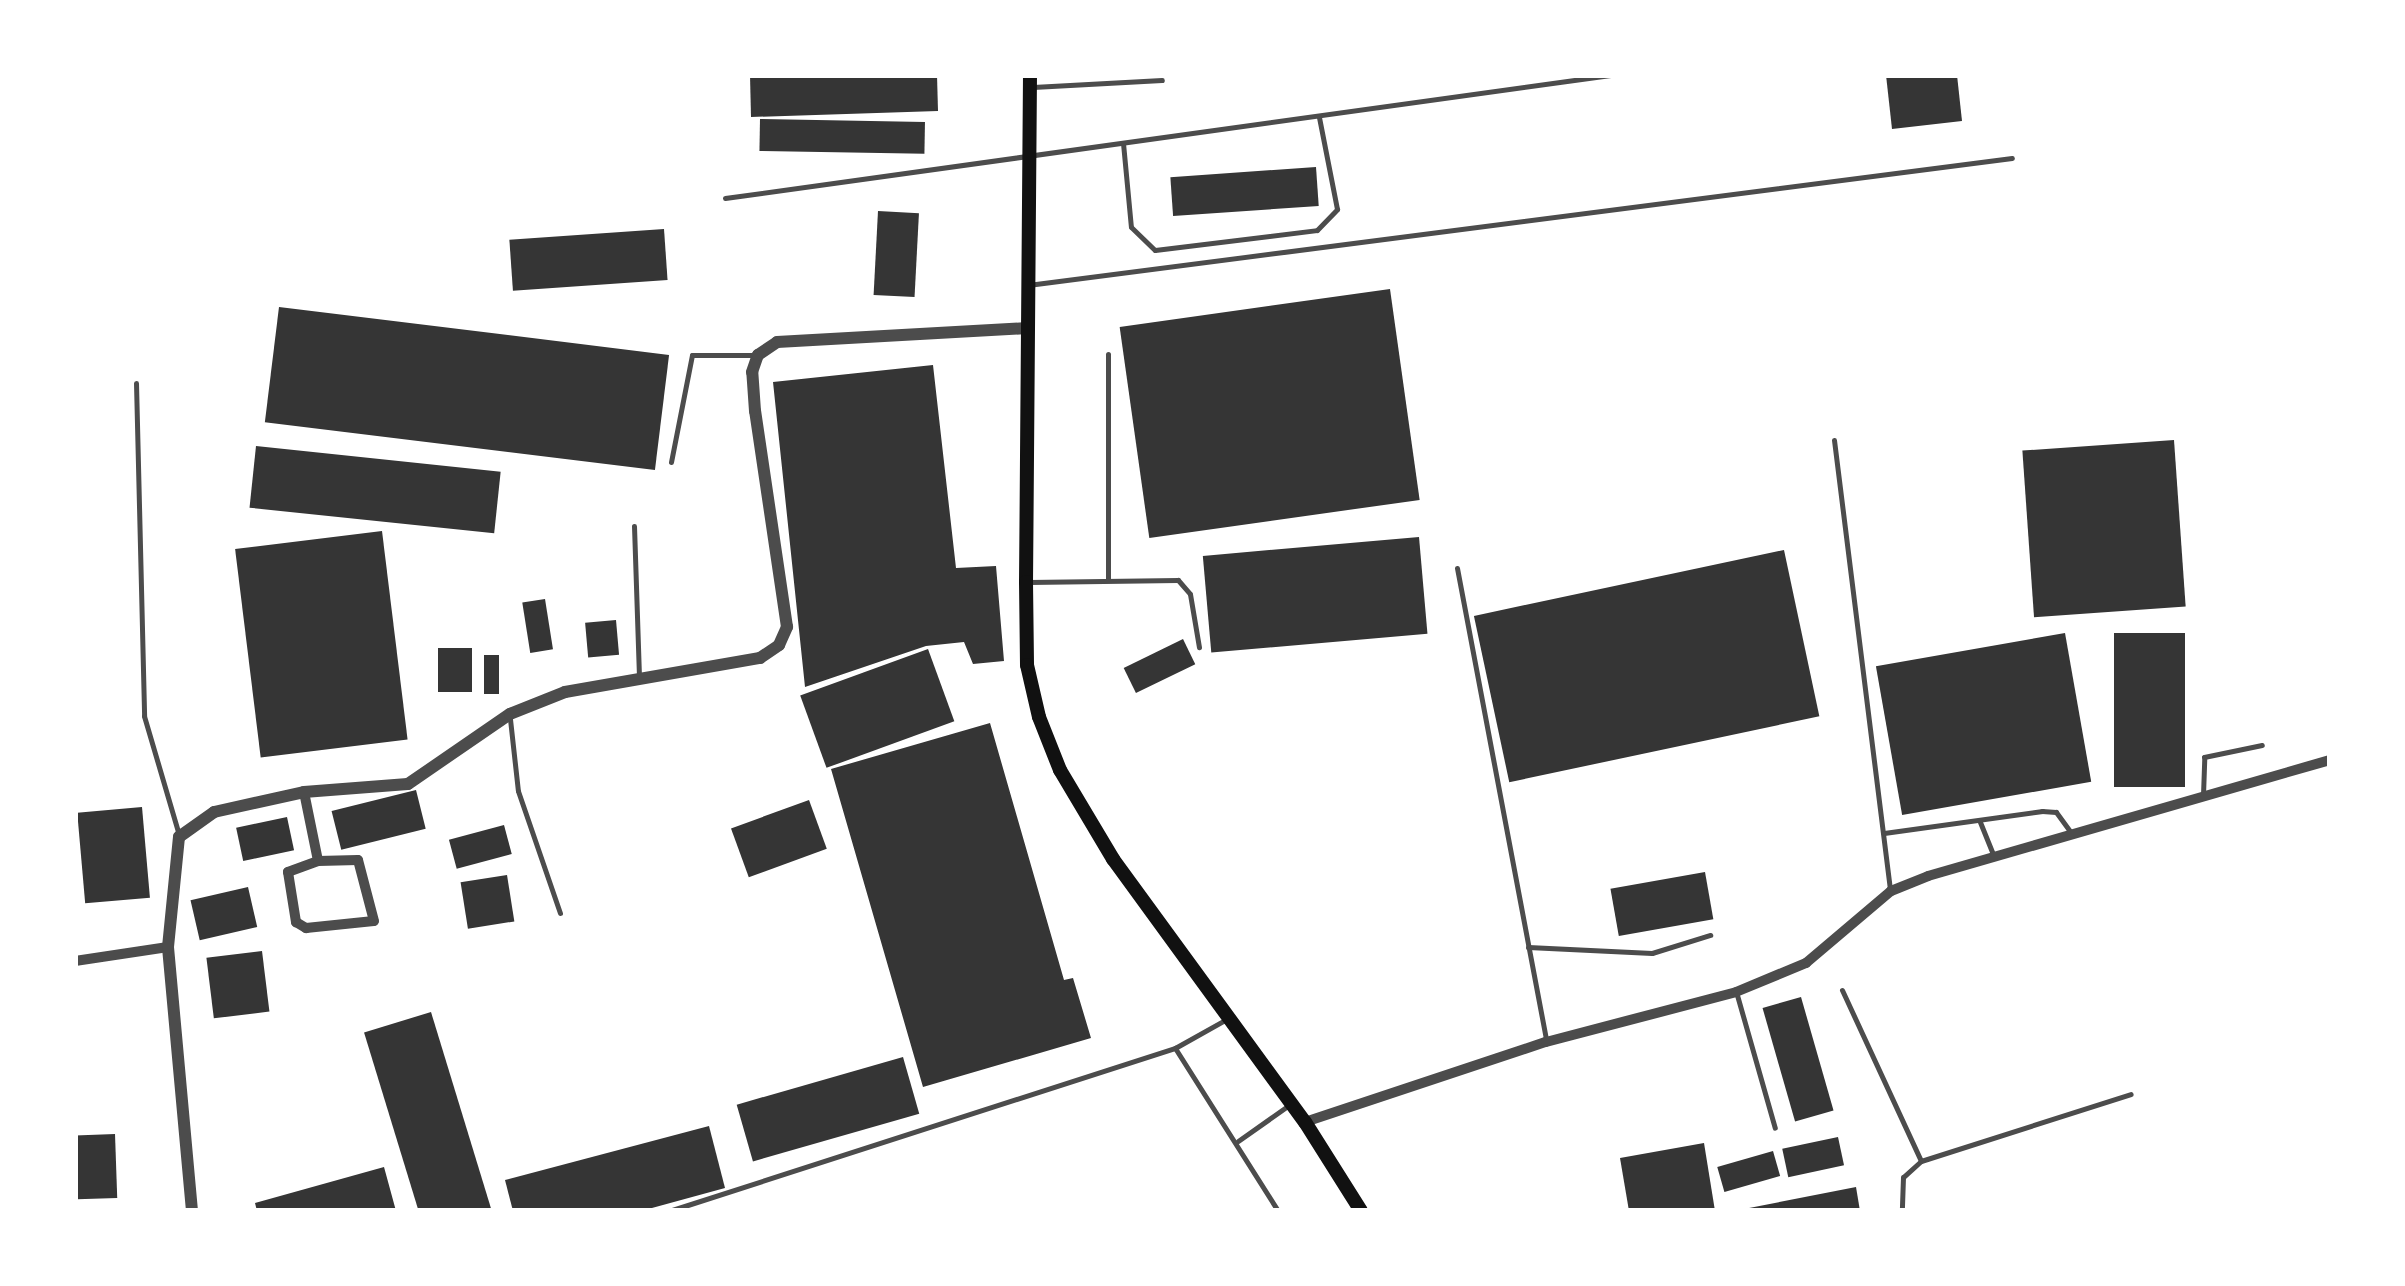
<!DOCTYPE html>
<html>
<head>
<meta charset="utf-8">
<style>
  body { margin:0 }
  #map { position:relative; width:2405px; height:1286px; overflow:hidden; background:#fff; font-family:Jost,sans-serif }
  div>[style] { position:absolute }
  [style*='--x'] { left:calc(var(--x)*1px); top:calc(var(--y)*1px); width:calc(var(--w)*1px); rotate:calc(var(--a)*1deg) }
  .building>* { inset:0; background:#353535; transform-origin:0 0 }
  .service>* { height:5px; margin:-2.5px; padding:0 2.5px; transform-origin:2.5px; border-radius:2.5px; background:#4c4c4c }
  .minor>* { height:10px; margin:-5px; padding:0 5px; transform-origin:5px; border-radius:5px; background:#4c4c4c }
  .tertiary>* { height:12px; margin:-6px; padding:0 6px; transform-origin:6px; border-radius:6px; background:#4c4c4c }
  .secondary>* { height:14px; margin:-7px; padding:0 7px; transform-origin:7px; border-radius:7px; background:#111 }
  span { translate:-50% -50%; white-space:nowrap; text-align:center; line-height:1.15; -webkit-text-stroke:10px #fff; paint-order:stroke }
  .frame { position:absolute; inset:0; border:78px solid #fff; pointer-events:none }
</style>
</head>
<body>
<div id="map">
  <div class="building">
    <i style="clip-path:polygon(750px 75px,937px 75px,938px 111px,751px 117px)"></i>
    <i style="clip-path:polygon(1886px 75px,1957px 75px,1962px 121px,1892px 129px)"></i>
    <i style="left:760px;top:119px;width:165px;height:32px;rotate:1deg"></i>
    <i style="left:1316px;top:167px;width:39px;height:146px;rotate:86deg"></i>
    <i style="left:878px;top:211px;width:41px;height:84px;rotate:3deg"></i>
    <i style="left:664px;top:229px;width:51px;height:155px;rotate:86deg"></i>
    <i style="left:1390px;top:289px;width:213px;height:273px;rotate:82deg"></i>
    <i style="left:279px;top:307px;width:393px;height:116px;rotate:7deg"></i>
    <i style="clip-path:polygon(933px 365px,956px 568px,996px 566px,1004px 661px,973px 664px,964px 642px,926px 646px,805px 687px,773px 382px)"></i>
    <i style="left:2174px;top:440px;width:167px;height:152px;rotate:86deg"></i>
    <i style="left:256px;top:446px;width:246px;height:62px;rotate:6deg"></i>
    <i style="left:382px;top:531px;width:210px;height:148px;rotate:83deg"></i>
    <i style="left:1419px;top:537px;width:97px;height:217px;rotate:85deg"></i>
    <i style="left:1784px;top:550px;width:170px;height:317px;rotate:78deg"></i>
    <i style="left:545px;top:599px;width:51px;height:23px;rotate:81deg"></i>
    <i style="left:616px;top:620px;width:35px;height:31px;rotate:85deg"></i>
    <i style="left:2065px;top:633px;width:151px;height:192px;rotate:80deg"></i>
    <i style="left:2114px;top:633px;width:71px;height:154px"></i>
    <i style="left:1183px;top:639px;width:28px;height:66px;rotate:64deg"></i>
    <i style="left:472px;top:648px;width:44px;height:34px;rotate:90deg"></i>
    <i style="left:928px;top:649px;width:77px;height:136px;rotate:70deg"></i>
    <i style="left:484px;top:655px;width:15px;height:39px"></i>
    <i style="clip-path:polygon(990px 723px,1064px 980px,1073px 978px,1091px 1038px,923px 1087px,831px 769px)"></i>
    <i style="left:416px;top:790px;width:40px;height:87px;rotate:76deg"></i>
    <i style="left:809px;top:800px;width:52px;height:83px;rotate:70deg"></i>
    <i style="left:142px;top:807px;width:91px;height:65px;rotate:85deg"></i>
    <i style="left:287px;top:817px;width:34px;height:52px;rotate:78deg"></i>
    <i style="left:504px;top:825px;width:30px;height:57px;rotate:75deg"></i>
    <i style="left:1705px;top:872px;width:48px;height:96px;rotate:80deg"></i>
    <i style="left:507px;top:875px;width:47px;height:47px;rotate:81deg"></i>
    <i style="left:248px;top:887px;width:41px;height:59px;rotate:77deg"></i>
    <i style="left:262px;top:951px;width:61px;height:56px;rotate:83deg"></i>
    <i style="left:1801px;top:997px;width:118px;height:40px;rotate:74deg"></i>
    <i style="left:431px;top:1012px;width:208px;height:70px;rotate:73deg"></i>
    <i style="left:903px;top:1057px;width:59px;height:173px;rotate:74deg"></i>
    <i style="clip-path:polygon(709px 1126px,725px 1188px,641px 1211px,513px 1211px,505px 1180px)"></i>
    <i style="left:115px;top:1134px;width:64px;height:40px;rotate:88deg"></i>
    <i style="left:1838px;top:1137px;width:29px;height:57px;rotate:78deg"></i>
    <i style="clip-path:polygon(1704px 1143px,1715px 1211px,1629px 1211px,1620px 1158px)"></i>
    <i style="left:1773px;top:1151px;width:26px;height:58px;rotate:74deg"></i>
    <i style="clip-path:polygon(384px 1167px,396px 1211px,257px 1211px,255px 1203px)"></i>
    <i style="clip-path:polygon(1856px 1187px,1860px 1211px,1744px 1211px,1744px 1209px)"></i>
  </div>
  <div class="service">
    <i style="--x:1033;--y:87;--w:129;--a:-3.1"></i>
    <i style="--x:1123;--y:143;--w:84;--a:84.6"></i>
    <i style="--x:1131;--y:227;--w:33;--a:44"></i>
    <i style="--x:1155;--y:250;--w:163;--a:-7"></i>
    <i style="--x:1317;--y:230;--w:29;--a:-46"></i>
    <i style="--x:1337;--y:209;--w:94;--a:-101.1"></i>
    <i style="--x:725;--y:198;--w:894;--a:-7.91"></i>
    <i style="--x:1028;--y:285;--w:992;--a:-7.35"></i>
    <i style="--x:1108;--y:354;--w:224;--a:90"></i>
    <i style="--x:136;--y:383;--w:333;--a:88.6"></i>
    <i style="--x:144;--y:716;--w:124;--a:73.6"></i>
    <i style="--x:1834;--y:440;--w:451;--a:82.9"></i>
    <i style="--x:671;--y:462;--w:109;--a:-78.9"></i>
    <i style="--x:692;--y:355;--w:63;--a:0"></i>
    <i style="--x:634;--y:526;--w:149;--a:88.1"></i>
    <i style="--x:1457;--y:568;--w:480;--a:79.3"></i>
    <i style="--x:1029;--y:582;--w:149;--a:-0.8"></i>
    <i style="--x:1178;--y:580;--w:18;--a:49"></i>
    <i style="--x:1190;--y:594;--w:54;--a:80.4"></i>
    <i style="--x:510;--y:719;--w:72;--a:83.7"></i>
    <i style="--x:518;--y:791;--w:129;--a:71"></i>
    <i style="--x:2203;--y:795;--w:38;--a:-88"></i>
    <i style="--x:2204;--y:757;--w:59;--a:-11.7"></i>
    <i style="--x:1980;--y:822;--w:35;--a:68"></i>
    <i style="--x:1884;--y:833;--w:160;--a:-7.9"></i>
    <i style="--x:2042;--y:811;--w:14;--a:4"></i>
    <i style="--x:2056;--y:812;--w:26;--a:54"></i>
    <i style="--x:1528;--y:947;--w:124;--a:2.8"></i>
    <i style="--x:1652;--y:953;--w:61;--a:-17.2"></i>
    <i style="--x:1842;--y:990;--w:188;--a:65.2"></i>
    <i style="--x:1921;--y:1161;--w:24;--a:138"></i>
    <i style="--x:1903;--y:1177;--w:34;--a:92"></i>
    <i style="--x:1737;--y:995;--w:138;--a:74.1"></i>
    <i style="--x:1175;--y:1048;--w:57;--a:-29.2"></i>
    <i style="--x:1238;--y:1141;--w:62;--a:-35.2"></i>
    <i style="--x:1921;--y:1161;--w:220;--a:-17.7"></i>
    <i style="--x:669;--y:1211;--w:532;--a:-17.86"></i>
    <i style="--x:1175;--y:1048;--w:193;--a:57.7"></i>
  </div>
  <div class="minor">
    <i style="--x:304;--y:792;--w:70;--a:78.5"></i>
    <i style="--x:318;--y:861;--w:32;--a:160"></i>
    <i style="--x:288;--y:872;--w:51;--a:80.9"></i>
    <i style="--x:296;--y:922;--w:12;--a:31"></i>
    <i style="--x:306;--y:928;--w:68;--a:-5.9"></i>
    <i style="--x:374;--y:921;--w:63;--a:-104.7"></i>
    <i style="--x:358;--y:860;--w:40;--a:178.6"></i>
    <i style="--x:75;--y:961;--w:94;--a:-8.6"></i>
    <i style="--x:1305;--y:1122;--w:254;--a:-18.4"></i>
    <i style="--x:1546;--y:1042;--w:196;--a:-14.7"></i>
    <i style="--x:1736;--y:992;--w:76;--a:-22.5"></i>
    <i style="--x:1806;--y:963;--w:111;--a:-40.3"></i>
    <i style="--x:1891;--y:891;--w:40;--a:-22"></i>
    <i style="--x:1928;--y:876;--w:418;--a:-16.1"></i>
  </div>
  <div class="tertiary">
    <i style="--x:192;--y:1211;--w:265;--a:-95.2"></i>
    <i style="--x:168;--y:947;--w:111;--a:-84.3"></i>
    <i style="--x:179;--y:837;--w:43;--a:-35.5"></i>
    <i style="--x:214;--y:812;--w:92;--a:-12.5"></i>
    <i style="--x:304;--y:792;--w:104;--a:-4.4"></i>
    <i style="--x:408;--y:784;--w:124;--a:-34.5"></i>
    <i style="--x:510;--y:714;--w:59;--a:-21.8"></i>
    <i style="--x:565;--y:692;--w:198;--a:-9.9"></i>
    <i style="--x:760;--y:658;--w:23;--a:-34"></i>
    <i style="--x:779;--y:645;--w:20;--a:-66"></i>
    <i style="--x:787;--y:627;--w:218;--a:-98.4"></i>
    <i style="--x:755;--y:411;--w:39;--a:-94"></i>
    <i style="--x:752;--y:372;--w:18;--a:-71"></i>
    <i style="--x:758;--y:355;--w:23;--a:-34"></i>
    <i style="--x:777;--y:342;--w:247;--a:-3.2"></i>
  </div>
  <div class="secondary">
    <i style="--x:1030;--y:75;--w:507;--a:90.45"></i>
    <i style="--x:1026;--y:582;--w:83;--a:89.3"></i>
    <i style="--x:1027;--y:665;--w:53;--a:77"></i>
    <i style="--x:1039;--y:717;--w:57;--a:68.4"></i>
    <i style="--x:1060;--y:770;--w:104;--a:59.2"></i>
    <i style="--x:1113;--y:859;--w:326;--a:53.9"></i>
    <i style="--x:1305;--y:1122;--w:105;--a:57.8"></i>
  </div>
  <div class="frame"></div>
</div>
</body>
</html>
